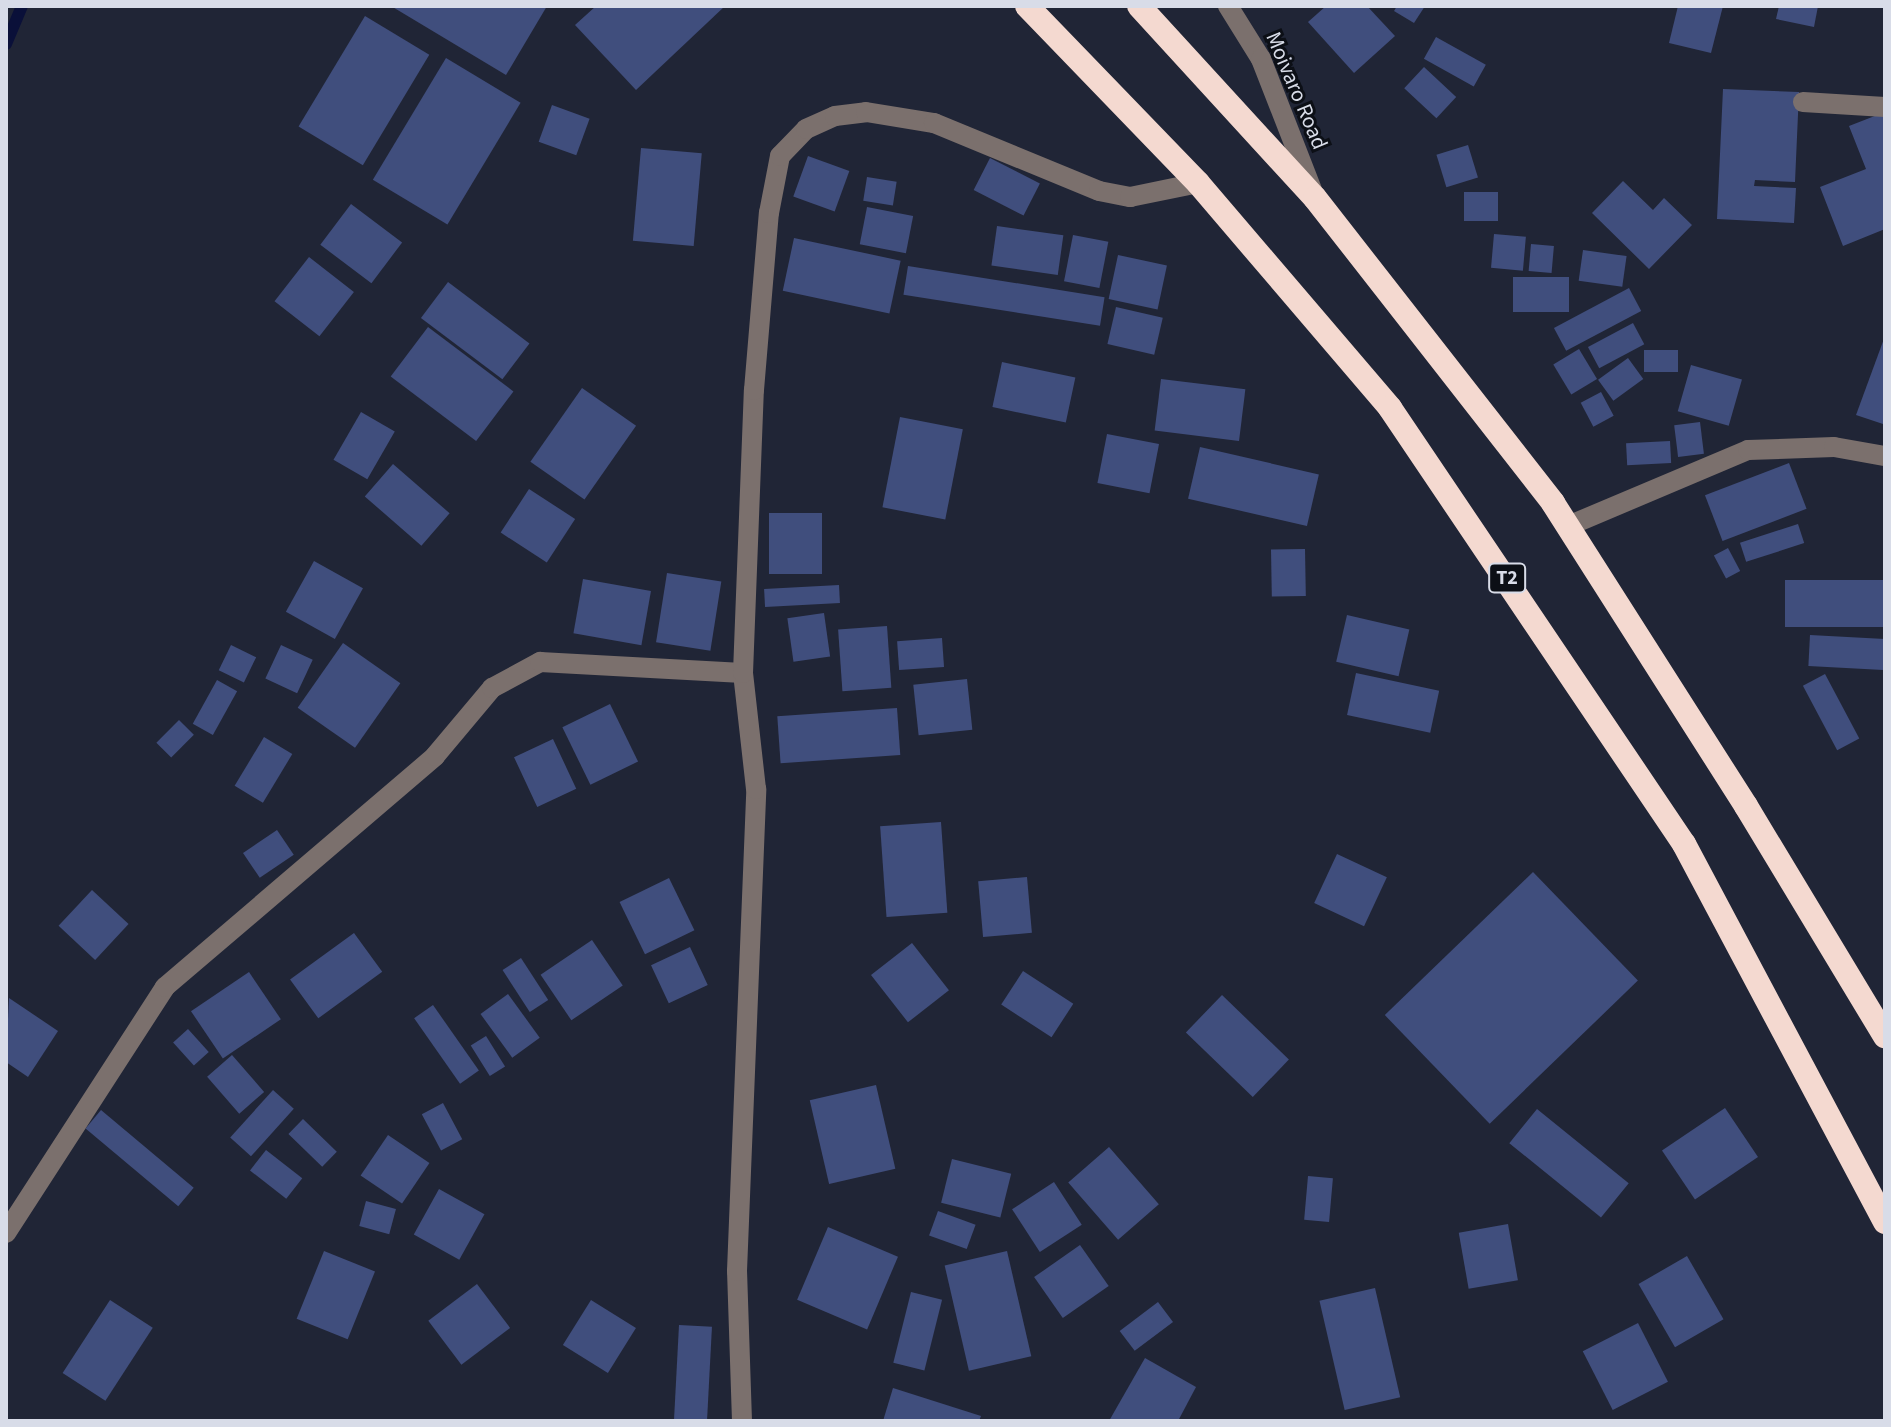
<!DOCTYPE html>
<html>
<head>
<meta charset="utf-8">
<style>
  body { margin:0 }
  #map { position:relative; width:1891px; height:1427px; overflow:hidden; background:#202536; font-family:"Source Sans 3",sans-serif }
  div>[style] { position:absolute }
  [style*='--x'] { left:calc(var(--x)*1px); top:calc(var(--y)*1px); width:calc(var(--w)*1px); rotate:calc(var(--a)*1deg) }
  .stream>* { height:12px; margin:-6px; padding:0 6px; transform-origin:6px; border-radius:6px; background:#0a1039 }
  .building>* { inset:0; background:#404e7d; transform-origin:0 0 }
  .minor>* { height:20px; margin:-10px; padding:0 10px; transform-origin:10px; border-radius:10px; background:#7b706d }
  .highway>* { height:24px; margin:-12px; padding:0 12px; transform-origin:12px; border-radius:12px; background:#f4d9d0 }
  span { translate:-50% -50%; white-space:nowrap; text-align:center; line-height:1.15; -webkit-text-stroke:6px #0c0f16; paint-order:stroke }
  .shield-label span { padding:2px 6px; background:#0c0f16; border:2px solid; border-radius:6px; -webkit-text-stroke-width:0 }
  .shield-label { font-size:20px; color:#d8dce8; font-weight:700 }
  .street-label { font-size:22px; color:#d8dce8 }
  .frame { position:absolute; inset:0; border:8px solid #d8dce8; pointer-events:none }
</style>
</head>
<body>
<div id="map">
  <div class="stream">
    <i style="--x:6;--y:44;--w:41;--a:-67.2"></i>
  </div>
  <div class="building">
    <i style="clip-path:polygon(391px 6px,547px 6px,506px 75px)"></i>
    <i style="clip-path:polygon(596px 6px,725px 6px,636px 90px,575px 25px)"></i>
    <i style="clip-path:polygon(1326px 6px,1367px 6px,1395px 36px,1354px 73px,1308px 22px)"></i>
    <i style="clip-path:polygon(1397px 6px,1425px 6px,1414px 23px,1394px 11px)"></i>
    <i style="clip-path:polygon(1678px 6px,1723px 6px,1711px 53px,1669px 43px)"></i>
    <i style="clip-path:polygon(1779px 6px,1818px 6px,1814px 27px,1776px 19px)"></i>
    <i style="left:365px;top:16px;width:75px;height:129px;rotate:31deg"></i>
    <i style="left:1436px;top:37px;width:57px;height:25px;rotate:29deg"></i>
    <i style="left:446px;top:58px;width:87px;height:142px;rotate:31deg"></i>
    <i style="left:1424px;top:67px;width:44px;height:29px;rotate:43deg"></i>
    <i style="clip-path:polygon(1723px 89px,1799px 92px,1795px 182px,1755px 180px,1754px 186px,1796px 188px,1794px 223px,1717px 219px)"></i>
    <i style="left:552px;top:105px;width:40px;height:39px;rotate:20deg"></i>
    <i style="clip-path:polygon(1885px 112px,1885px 229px,1843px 246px,1820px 187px,1866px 169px,1849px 126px)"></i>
    <i style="left:1468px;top:145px;width:34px;height:33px;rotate:73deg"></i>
    <i style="left:641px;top:148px;width:61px;height:93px;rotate:5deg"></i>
    <i style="left:808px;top:156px;width:44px;height:43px;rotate:20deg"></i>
    <i style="left:990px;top:158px;width:56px;height:36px;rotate:27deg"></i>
    <i style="left:867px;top:177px;width:30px;height:24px;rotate:9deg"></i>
    <i style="clip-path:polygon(1623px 181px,1653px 210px,1664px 198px,1692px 225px,1649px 269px,1592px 213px)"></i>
    <i style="left:1464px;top:192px;width:34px;height:29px"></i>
    <i style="left:351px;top:204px;width:64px;height:51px;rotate:37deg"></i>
    <i style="left:867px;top:207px;width:47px;height:38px;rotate:11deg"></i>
    <i style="left:997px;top:226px;width:67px;height:40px;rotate:8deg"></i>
    <i style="left:1494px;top:234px;width:32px;height:34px;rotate:5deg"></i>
    <i style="left:1073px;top:235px;width:36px;height:47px;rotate:11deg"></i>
    <i style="left:794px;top:238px;width:109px;height:54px;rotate:12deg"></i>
    <i style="left:1531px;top:244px;width:23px;height:27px;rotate:5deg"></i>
    <i style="left:1583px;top:250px;width:44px;height:31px;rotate:8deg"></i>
    <i style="left:1118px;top:255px;width:50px;height:45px;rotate:12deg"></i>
    <i style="left:309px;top:257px;width:57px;height:56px;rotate:38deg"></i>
    <i style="left:908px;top:266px;width:199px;height:29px;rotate:9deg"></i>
    <i style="left:1513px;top:277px;width:56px;height:35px"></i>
    <i style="left:448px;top:282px;width:102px;height:45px;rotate:37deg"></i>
    <i style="left:1629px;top:288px;width:26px;height:85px;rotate:62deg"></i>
    <i style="left:1116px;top:307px;width:48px;height:38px;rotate:13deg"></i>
    <i style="left:1633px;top:323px;width:24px;height:51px;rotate:62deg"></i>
    <i style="left:428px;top:327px;width:107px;height:62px;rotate:37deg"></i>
    <i style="clip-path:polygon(1885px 336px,1885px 419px,1883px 424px,1856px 415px)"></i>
    <i style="left:1579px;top:349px;width:35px;height:30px;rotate:59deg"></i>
    <i style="left:1644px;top:350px;width:34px;height:22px"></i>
    <i style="left:1628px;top:358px;width:26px;height:37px;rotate:54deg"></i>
    <i style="left:1002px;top:362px;width:75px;height:46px;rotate:12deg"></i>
    <i style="left:1691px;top:365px;width:53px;height:48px;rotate:16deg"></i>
    <i style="left:1161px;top:379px;width:85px;height:52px;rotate:7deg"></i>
    <i style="left:582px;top:388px;width:66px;height:90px;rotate:35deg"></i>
    <i style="left:1601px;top:392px;width:27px;height:23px;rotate:62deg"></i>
    <i style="left:361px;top:412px;width:39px;height:55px;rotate:30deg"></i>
    <i style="left:900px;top:417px;width:64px;height:92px;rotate:11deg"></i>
    <i style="left:1700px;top:422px;width:32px;height:26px;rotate:83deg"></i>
    <i style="left:1107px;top:434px;width:53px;height:50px;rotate:11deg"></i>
    <i style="left:1670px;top:441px;width:22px;height:44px;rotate:87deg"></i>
    <i style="left:1200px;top:447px;width:122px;height:53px;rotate:13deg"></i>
    <i style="left:1789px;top:463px;width:49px;height:90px;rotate:69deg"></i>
    <i style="left:393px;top:464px;width:75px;height:43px;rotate:41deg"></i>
    <i style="left:529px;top:489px;width:55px;height:52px;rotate:33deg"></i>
    <i style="left:769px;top:513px;width:53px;height:61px"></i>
    <i style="left:1798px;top:524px;width:20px;height:61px;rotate:72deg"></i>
    <i style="left:1728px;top:548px;width:26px;height:16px;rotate:62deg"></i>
    <i style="left:1305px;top:549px;width:47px;height:34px;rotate:89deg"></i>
    <i style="left:314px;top:561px;width:56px;height:58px;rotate:29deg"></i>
    <i style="left:667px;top:573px;width:55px;height:70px;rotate:9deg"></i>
    <i style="left:583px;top:579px;width:69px;height:55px;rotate:10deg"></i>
    <i style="left:1885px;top:580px;width:47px;height:100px;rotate:90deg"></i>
    <i style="left:839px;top:585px;width:18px;height:75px;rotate:87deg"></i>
    <i style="left:824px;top:613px;width:44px;height:37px;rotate:82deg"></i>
    <i style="left:1347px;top:615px;width:64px;height:48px;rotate:13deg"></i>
    <i style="left:887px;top:626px;width:62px;height:49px;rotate:86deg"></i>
    <i style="left:1810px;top:635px;width:75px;height:31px;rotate:3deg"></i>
    <i style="left:942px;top:638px;width:29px;height:45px;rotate:86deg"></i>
    <i style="left:343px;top:643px;width:70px;height:79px;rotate:35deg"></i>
    <i style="left:231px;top:645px;width:28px;height:28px;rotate:26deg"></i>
    <i style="left:281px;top:645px;width:35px;height:37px;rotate:25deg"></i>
    <i style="left:1356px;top:673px;width:85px;height:43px;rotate:12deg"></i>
    <i style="left:1825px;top:674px;width:73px;height:25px;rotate:62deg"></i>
    <i style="left:967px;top:679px;width:51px;height:54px;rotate:84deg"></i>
    <i style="left:217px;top:680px;width:23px;height:50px;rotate:29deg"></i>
    <i style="left:610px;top:704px;width:64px;height:53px;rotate:64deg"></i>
    <i style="left:897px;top:708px;width:47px;height:120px;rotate:86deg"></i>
    <i style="left:179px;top:720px;width:21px;height:32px;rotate:45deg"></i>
    <i style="left:264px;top:737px;width:33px;height:57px;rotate:31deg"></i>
    <i style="left:553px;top:739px;width:55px;height:43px;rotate:65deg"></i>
    <i style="left:941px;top:822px;width:91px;height:61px;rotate:86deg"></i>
    <i style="left:277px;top:830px;width:30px;height:41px;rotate:56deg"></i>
    <i style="left:1337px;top:854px;width:55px;height:54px;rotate:25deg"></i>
    <i style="left:1533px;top:872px;width:151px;height:206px;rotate:46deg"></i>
    <i style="left:1027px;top:877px;width:56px;height:49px;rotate:85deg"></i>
    <i style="left:669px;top:878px;width:58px;height:55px;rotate:64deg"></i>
    <i style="left:92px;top:890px;width:50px;height:49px;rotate:43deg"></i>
    <i style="left:354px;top:933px;width:48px;height:79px;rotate:54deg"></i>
    <i style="left:592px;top:940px;width:55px;height:62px;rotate:56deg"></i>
    <i style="left:912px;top:943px;width:60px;height:52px;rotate:52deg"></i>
    <i style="left:690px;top:947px;width:42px;height:43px;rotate:65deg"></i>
    <i style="left:521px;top:958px;width:50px;height:22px;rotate:57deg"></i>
    <i style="left:1023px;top:971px;width:60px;height:40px;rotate:33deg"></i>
    <i style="left:249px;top:972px;width:57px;height:70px;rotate:56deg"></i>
    <i style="left:508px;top:994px;width:54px;height:34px;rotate:54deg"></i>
    <i style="left:1222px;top:995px;width:93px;height:52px;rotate:44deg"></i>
    <i style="clip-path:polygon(9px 998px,58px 1031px,28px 1077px,6px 1062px)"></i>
    <i style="left:433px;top:1005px;width:80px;height:23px;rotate:55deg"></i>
    <i style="left:188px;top:1029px;width:31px;height:20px;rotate:48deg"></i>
    <i style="left:486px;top:1036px;width:36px;height:18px;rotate:58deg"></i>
    <i style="left:232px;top:1055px;width:49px;height:33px;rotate:49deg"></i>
    <i style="left:876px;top:1085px;width:86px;height:68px;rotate:77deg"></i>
    <i style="left:273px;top:1090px;width:28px;height:64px;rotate:42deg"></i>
    <i style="left:443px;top:1103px;width:41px;height:24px;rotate:62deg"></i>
    <i style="left:1725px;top:1108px;width:59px;height:76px;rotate:56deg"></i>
    <i style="left:1537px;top:1109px;width:118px;height:44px;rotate:39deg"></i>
    <i style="left:101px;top:1110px;width:121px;height:24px;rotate:40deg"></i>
    <i style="left:303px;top:1119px;width:47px;height:21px;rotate:44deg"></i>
    <i style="left:388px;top:1135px;width:50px;height:49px;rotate:34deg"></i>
    <i style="left:1109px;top:1147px;width:76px;height:54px;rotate:49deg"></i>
    <i style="left:266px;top:1150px;width:46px;height:26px;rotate:38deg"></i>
    <i style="left:952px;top:1159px;width:61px;height:45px;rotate:14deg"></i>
    <i style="left:1308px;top:1176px;width:25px;height:44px;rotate:5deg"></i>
    <i style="left:1054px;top:1182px;width:51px;height:50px;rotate:57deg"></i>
    <i style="left:439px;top:1189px;width:52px;height:52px;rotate:29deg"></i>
    <i style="left:366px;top:1201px;width:31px;height:26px;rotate:15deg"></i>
    <i style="left:938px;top:1211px;width:40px;height:26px;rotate:20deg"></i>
    <i style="left:1508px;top:1224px;width:57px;height:50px;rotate:80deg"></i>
    <i style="left:828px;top:1227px;width:76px;height:79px;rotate:23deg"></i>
    <i style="left:1080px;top:1245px;width:50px;height:56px;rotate:55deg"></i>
    <i style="left:324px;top:1251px;width:55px;height:73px;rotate:22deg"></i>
    <i style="left:1007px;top:1251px;width:108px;height:64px;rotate:77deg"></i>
    <i style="left:1687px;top:1256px;width:73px;height:56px;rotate:60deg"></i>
    <i style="left:477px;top:1284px;width:55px;height:61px;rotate:53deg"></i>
    <i style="left:1375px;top:1288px;width:112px;height:57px;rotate:77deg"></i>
    <i style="left:911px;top:1292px;width:32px;height:73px;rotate:14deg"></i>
    <i style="left:110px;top:1300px;width:51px;height:87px;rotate:33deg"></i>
    <i style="left:591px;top:1300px;width:53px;height:53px;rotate:32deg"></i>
    <i style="left:1158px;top:1302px;width:25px;height:48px;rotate:53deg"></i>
    <i style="left:1638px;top:1323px;width:66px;height:62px;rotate:63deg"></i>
    <i style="left:679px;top:1325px;width:33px;height:95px;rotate:3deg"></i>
    <i style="clip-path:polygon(1145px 1358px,1196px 1387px,1178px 1421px,1109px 1421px)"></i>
    <i style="clip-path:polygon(893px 1388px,981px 1416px,979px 1421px,883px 1421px)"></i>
  </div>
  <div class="minor">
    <i style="--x:1228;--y:6;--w:62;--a:58.1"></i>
    <i style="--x:1261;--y:59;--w:141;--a:68.7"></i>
    <i style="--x:1803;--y:102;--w:82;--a:3.5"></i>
    <i style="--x:1568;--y:526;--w:195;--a:-22.9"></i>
    <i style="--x:1748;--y:450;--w:86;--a:-2"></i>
    <i style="--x:1834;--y:447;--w:52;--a:10"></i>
    <i style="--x:6;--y:1233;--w:293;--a:-57.1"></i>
    <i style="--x:165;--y:987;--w:355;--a:-40.5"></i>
    <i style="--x:435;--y:756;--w:89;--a:-50"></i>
    <i style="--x:492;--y:688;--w:55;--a:-28.4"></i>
    <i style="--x:540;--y:662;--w:203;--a:3.1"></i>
    <i style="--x:742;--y:1421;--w:150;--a:-91.9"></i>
    <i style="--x:737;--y:1271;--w:482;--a:-87.7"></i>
    <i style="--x:756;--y:789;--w:117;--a:-96.4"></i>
    <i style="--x:743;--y:673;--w:283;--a:-87.8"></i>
    <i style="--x:754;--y:390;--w:178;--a:-85.2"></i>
    <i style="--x:769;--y:213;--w:58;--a:-79.1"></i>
    <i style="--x:780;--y:156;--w:37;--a:-46"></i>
    <i style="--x:806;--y:129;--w:32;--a:-24"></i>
    <i style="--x:835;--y:116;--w:31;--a:-7"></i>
    <i style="--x:866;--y:112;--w:69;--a:9.2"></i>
    <i style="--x:934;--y:123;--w:178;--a:22.4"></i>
    <i style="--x:1099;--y:191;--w:32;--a:11"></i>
    <i style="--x:1130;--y:197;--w:69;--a:-11.6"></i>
  </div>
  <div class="highway">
    <i style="--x:1027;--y:6;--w:246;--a:46"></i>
    <i style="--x:1198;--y:183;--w:296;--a:49.5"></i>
    <i style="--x:1390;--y:408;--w:526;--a:56.01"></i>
    <i style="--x:1684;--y:844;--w:428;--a:62"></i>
    <i style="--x:1139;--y:6;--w:260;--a:47.5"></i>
    <i style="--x:1315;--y:198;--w:387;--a:52"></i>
    <i style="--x:1553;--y:503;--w:359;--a:57.5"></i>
    <i style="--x:1746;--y:806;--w:269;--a:58.9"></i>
  </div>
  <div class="shield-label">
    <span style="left:1507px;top:578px">T2</span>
  </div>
  <div class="street-label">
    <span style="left:1296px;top:91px;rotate:67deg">Moivaro Road</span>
  </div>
  <div class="frame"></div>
</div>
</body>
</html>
